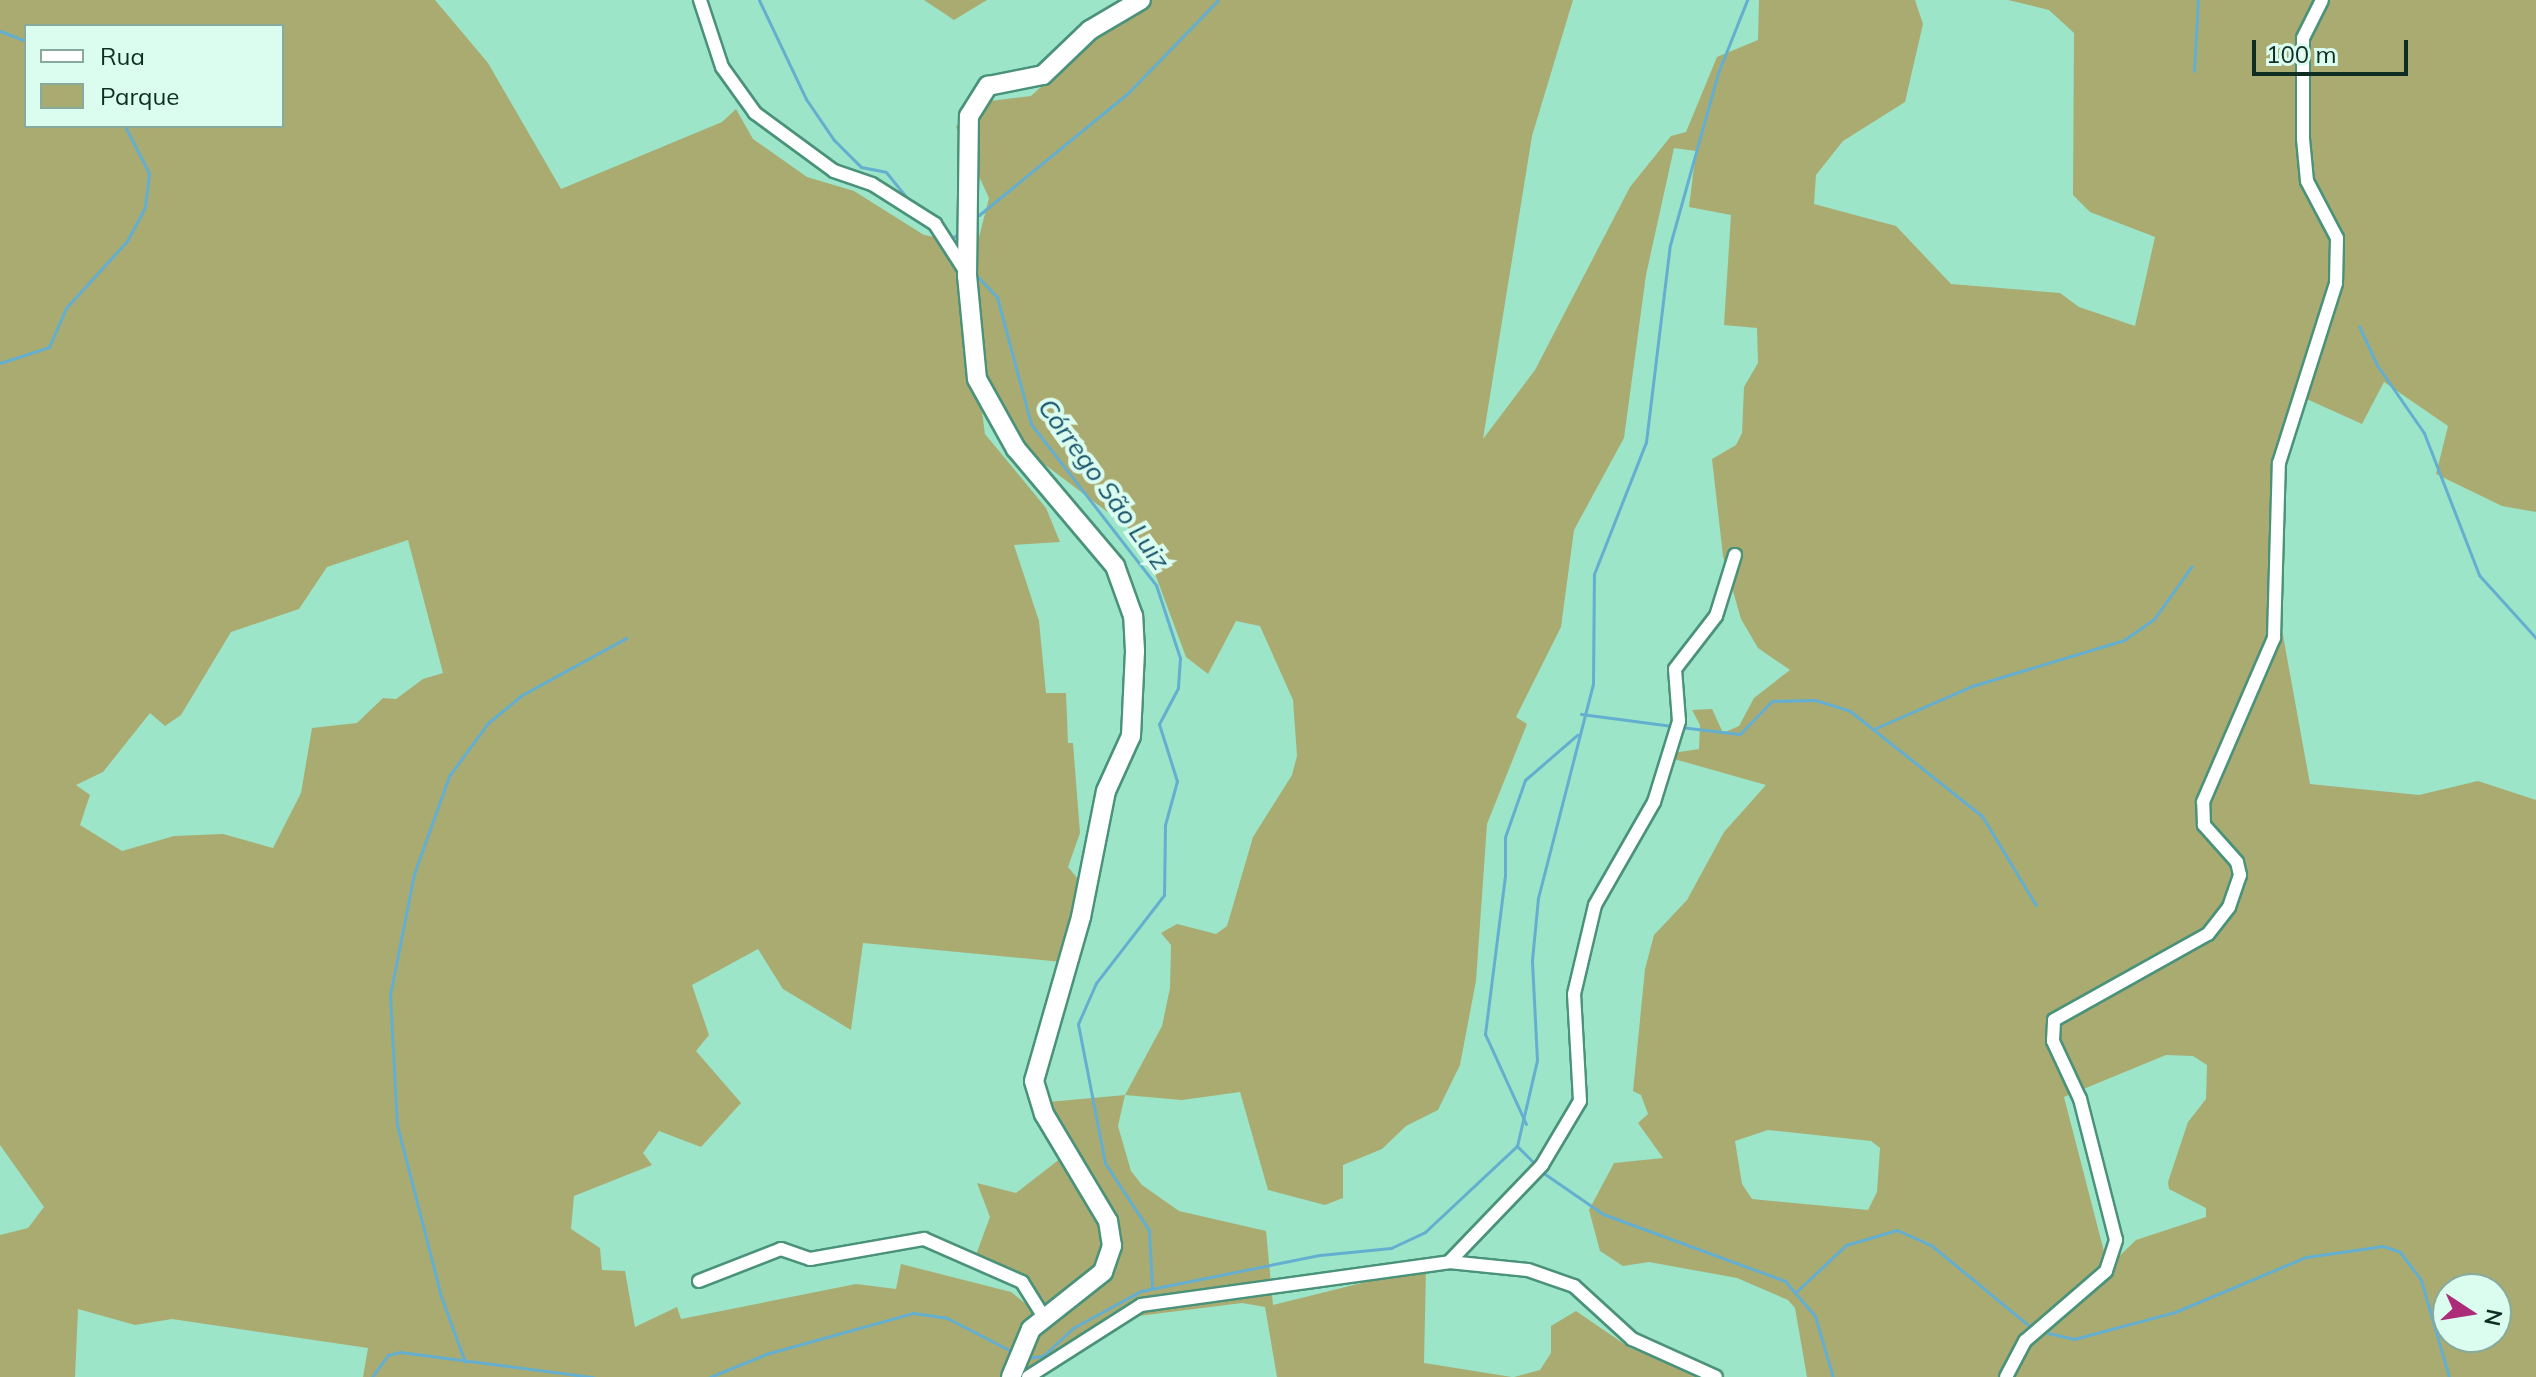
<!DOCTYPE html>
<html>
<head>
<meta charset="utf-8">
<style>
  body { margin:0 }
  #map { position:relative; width:2536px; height:1377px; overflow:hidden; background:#9ce5c9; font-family:Mulish,sans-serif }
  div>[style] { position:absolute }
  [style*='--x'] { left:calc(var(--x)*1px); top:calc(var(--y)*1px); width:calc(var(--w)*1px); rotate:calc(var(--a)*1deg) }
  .green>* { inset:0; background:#aaab71 }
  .stream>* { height:3px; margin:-1.5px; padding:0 1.5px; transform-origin:1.5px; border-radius:1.5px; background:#64afd0 }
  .roads { filter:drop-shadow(2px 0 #4a927a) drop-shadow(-2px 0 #4a927a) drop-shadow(0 2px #4a927a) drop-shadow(0 -2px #4a927a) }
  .street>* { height:12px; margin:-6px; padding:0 6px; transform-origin:6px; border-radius:6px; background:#fff }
  .secondary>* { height:18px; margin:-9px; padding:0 9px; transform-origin:9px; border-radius:9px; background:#fff }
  span { translate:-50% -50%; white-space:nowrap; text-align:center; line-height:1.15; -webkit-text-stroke:8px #dafdef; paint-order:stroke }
  .water-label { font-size:26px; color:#16526a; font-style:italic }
  .legend { position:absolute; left:24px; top:24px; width:260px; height:104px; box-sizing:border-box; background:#dafdef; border:2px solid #88aa9d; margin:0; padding:10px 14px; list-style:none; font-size:24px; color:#0e2d23 }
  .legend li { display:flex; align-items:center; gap:16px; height:40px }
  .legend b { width:40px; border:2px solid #88aa9d }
  .north { position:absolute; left:2432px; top:1273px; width:80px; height:80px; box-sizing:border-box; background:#dafdef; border:2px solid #88aa9d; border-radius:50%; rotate:102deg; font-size:22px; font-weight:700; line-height:32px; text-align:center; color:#0e2d23 }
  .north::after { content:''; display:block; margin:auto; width:28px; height:36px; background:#ad2c79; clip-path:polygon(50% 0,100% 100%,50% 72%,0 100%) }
  .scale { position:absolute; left:2252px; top:40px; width:156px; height:36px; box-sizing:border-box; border:4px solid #0e2d23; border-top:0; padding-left:10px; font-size:24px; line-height:28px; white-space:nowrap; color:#0e2d23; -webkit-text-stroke:6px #dafdef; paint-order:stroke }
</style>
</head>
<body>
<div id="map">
  <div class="green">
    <i style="clip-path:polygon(evenodd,0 0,435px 0,488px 63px,561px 189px,722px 122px,736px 109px,753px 139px,807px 177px,854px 191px,924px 235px,977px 245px,989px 198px,956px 127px,974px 103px,1031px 96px,1136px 0,1573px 0,1532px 136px,1483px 439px,1535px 370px,1630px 187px,1671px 136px,1686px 132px,1717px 57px,1758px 40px,1759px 0,1915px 0,1923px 24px,1905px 102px,1843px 141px,1816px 175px,1814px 204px,1896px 226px,1951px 284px,2060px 293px,2079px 307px,2135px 326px,2155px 237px,2090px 212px,2073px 195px,2074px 33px,2049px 10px,2008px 0,2536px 0,2536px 512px,2502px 506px,2436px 474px,2448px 426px,2384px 382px,2362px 424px,2300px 396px,2281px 447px,2278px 608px,2310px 784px,2419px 795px,2478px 781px,2536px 800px,2536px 1377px,1807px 1377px,1795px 1308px,1788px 1300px,1737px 1278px,1649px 1262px,1623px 1266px,1600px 1251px,1589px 1210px,1614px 1163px,1663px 1158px,1638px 1123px,1648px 1114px,1641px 1095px,1633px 1091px,1645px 969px,1654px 935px,1687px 900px,1724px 832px,1766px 785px,1660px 755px,1699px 749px,1700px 725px,1692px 710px,1712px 709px,1723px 733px,1739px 726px,1754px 698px,1790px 670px,1758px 648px,1741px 619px,1723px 556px,1712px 459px,1736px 445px,1742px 433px,1744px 387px,1758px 363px,1757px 328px,1724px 325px,1731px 215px,1689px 207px,1696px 151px,1674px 148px,1646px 275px,1624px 438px,1574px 530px,1561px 627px,1516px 717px,1527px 724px,1487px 824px,1476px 981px,1460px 1065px,1438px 1110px,1406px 1126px,1382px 1149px,1343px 1165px,1343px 1198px,1325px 1205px,1268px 1190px,1240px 1092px,1182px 1100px,1125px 1095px,1118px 1126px,1131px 1171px,1142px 1185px,1179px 1211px,1266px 1231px,1273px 1305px,1426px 1267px,1424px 1363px,1512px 1377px,1277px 1377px,1265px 1307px,1242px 1303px,1130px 1317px,1039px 1377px,363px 1377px,368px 1348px,172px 1319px,135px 1325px,78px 1309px,75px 1377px,0 1377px,0 1235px,28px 1228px,44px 1207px,0 1145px,0 0,26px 26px,282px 26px,282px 126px,26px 126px,26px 26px,0 0,981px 404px,1003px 433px,1130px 529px,1154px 571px,1186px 657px,1208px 674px,1236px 621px,1260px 626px,1293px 700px,1297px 756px,1292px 775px,1253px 837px,1227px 926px,1216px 934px,1177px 924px,1161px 933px,1171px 945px,1170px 988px,1162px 1026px,1125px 1095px,1037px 1103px,1061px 1158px,1016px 1193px,977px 1183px,990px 1217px,974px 1260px,1023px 1285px,1035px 1298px,1031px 1308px,1011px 1292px,901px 1264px,896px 1289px,856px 1284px,681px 1319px,677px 1307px,635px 1327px,625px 1271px,602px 1270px,600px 1248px,571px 1229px,574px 1196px,652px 1165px,643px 1153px,659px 1131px,701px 1147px,741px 1103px,696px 1051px,709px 1035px,692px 985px,758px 949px,783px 989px,851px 1030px,863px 943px,1062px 962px,1082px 884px,1068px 867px,1080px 833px,1073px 743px,1068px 743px,1066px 693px,1046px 693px,1039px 621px,1014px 545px,1060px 542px,1046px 508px,985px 434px,981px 404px,0 0,408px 540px,443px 673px,423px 679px,396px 699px,383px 698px,357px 723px,312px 728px,301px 793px,273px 848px,223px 834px,174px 836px,122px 851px,80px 825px,90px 795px,76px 785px,103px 772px,150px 713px,165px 726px,181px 715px,231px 632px,299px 609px,327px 567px,408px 540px,0 0,2166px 1055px,2193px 1056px,2207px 1065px,2206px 1099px,2188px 1122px,2168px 1182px,2169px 1189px,2206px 1208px,2206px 1217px,2136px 1240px,2108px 1267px,2064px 1097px,2166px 1055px,0 0,1768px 1130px,1871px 1141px,1880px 1148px,1877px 1192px,1868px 1210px,1752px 1199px,1742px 1184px,1735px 1141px,1768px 1130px,0 0,2448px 1289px,2496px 1289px,2496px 1337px,2448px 1337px,2448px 1289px)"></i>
    <i style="clip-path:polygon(924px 0,987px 0,954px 20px)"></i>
    <i style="clip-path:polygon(1576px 1311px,1630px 1348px,1707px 1377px,1514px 1377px,1540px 1370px,1551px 1353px,1551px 1326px)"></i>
  </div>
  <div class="stream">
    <i style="--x:759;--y:0;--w:110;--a:64.6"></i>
    <i style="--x:806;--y:99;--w:50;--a:55.7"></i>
    <i style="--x:834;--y:140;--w:38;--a:45"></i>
    <i style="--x:861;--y:167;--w:25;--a:11"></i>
    <i style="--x:886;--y:172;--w:40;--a:51"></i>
    <i style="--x:0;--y:31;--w:28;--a:21"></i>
    <i style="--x:2194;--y:71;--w:71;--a:-86.8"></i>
    <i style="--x:979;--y:215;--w:193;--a:-39.3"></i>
    <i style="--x:1128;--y:93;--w:129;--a:-45.9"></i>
    <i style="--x:954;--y:237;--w:11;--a:-45"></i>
    <i style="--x:975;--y:274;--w:32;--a:46"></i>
    <i style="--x:997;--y:297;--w:131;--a:75"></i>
    <i style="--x:1031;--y:424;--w:204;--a:52.2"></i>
    <i style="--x:1156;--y:585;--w:77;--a:71.8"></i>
    <i style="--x:1180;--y:658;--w:30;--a:94"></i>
    <i style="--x:1178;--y:688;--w:41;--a:117.8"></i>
    <i style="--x:1159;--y:724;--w:60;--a:72.5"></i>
    <i style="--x:1177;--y:781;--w:46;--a:105.3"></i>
    <i style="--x:1165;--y:825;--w:70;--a:90.8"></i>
    <i style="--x:1164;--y:895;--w:111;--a:127.7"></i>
    <i style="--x:1096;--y:983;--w:45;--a:113.7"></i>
    <i style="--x:1078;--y:1024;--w:142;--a:79"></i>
    <i style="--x:1105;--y:1163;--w:80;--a:56.7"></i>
    <i style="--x:1149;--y:1230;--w:58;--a:87"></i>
    <i style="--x:2359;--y:326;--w:43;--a:65.2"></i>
    <i style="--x:2377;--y:365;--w:83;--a:55.3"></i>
    <i style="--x:2424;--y:433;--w:152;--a:68.8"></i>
    <i style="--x:2479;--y:575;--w:85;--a:47.9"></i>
    <i style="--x:0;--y:363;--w:52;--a:-18.1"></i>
    <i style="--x:49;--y:347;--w:43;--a:-66.4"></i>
    <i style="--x:66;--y:308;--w:91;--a:-47.7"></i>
    <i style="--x:127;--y:241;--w:38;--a:-62"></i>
    <i style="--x:145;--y:207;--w:34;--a:-83"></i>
    <i style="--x:149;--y:173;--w:53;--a:-117.1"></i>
    <i style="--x:1581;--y:714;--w:92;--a:7.5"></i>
    <i style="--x:1680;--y:727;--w:60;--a:6.7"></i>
    <i style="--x:1740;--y:734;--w:46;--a:-45.9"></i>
    <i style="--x:1772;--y:701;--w:43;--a:-1.3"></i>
    <i style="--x:1815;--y:700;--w:37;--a:17"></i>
    <i style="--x:1850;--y:711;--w:169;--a:38.5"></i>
    <i style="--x:1982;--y:816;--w:104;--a:58.8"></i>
    <i style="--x:1876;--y:728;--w:105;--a:-23.6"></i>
    <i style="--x:1972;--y:686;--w:159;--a:-16.8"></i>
    <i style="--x:2124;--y:640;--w:37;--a:-35"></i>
    <i style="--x:2154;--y:619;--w:65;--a:-54.4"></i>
    <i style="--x:1526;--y:1124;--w:99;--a:-114.5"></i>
    <i style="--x:1485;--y:1034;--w:159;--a:-82.8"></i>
    <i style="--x:1505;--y:876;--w:39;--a:-90"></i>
    <i style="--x:1505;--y:837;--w:60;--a:-70.7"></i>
    <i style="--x:1525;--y:780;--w:69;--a:-40.9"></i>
    <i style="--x:1517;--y:1146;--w:28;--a:45"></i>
    <i style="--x:1542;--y:1172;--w:74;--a:34.5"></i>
    <i style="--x:1603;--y:1214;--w:194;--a:20.2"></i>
    <i style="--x:1785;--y:1281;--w:46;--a:49.4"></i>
    <i style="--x:1815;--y:1316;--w:64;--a:73.6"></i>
    <i style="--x:1797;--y:1291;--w:67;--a:-43.2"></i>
    <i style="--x:1846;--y:1245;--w:53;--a:-16.4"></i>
    <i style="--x:1897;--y:1230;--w:37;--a:24"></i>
    <i style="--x:1931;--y:1245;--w:126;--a:39.5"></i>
    <i style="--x:2048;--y:1333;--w:27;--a:13"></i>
    <i style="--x:2074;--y:1339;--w:105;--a:-15"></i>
    <i style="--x:2175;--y:1312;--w:142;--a:-22.8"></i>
    <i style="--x:2306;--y:1257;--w:78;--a:-8.1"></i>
    <i style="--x:2383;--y:1246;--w:18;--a:19"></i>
    <i style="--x:2400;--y:1252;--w:35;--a:53"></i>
    <i style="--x:2421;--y:1280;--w:101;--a:73.9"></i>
    <i style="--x:1026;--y:1358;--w:17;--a:-7"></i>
    <i style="--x:1043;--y:1356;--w:41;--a:-43"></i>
    <i style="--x:1073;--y:1328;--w:77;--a:-28.6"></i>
    <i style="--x:1141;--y:1291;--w:183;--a:-11.4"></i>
    <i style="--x:1320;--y:1255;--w:71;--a:-5.6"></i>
    <i style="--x:1391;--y:1248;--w:38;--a:-25"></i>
    <i style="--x:1425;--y:1232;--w:126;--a:-43.1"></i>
    <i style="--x:1517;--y:1146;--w:88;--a:-76.9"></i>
    <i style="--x:1537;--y:1060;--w:100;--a:-92.9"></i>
    <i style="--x:1532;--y:960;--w:62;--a:-84.5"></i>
    <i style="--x:1538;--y:898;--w:221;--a:-75.6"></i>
    <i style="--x:1593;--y:684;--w:110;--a:-89.5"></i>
    <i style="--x:1594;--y:574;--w:142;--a:-68.5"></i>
    <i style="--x:1646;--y:442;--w:198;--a:-83.1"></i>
    <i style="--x:1670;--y:245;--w:179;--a:-74.4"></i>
    <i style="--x:1718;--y:73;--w:79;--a:-68.3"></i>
    <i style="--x:465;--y:1362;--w:70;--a:-110"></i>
    <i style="--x:441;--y:1296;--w:177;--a:-104.4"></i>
    <i style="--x:397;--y:1125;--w:130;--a:-93.1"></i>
    <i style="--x:390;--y:995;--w:123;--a:-78.8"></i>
    <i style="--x:414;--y:874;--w:104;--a:-70.3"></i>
    <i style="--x:449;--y:776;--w:66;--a:-53.7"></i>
    <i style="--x:488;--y:723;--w:44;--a:-39.5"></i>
    <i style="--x:522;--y:695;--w:119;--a:-28.7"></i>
    <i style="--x:372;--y:1377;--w:27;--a:-54"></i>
    <i style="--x:388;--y:1355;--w:12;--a:-14"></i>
    <i style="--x:400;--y:1352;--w:195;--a:7.4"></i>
    <i style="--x:710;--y:1377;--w:61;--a:-22.3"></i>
    <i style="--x:766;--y:1354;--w:153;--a:-15.6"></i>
    <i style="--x:913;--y:1313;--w:34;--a:8"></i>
    <i style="--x:947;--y:1318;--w:76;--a:27.2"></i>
  </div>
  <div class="roads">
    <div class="street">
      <i style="--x:700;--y:0;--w:71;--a:71.8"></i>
      <i style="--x:722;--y:67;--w:57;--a:54.3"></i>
      <i style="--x:755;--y:113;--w:98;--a:36.3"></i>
      <i style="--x:834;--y:171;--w:40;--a:18.9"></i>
      <i style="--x:872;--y:184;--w:75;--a:32.4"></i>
      <i style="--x:935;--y:224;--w:54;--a:57.2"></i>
      <i style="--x:1449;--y:1262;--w:79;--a:5.8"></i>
      <i style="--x:1528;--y:1270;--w:49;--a:19.2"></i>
      <i style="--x:1574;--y:1286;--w:79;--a:42.4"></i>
      <i style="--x:1632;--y:1339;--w:92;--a:24.3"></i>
      <i style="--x:699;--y:1281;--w:88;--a:-21.3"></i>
      <i style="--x:781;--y:1249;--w:31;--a:19"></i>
      <i style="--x:810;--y:1259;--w:116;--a:-10"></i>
      <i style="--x:924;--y:1239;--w:107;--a:23.7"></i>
      <i style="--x:1022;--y:1282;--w:39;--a:58"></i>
      <i style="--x:1028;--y:1377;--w:134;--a:-32.5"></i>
      <i style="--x:1141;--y:1305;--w:311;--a:-7.9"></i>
      <i style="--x:1449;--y:1262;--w:134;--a:-46.2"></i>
      <i style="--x:1542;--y:1165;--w:74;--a:-59.3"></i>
      <i style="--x:1580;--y:1101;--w:107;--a:-93.2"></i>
      <i style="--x:1574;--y:994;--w:91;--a:-76.7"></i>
      <i style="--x:1595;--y:905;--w:119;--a:-60.2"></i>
      <i style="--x:1654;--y:802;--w:85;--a:-72.8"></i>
      <i style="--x:1679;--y:721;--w:52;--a:-94.4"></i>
      <i style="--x:1675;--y:669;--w:67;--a:-52.3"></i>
      <i style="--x:1716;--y:616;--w:64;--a:-72.7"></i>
      <i style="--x:2006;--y:1377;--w:41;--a:-62.2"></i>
      <i style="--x:2025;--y:1341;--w:107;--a:-40.8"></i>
      <i style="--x:2106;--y:1271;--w:33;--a:-72"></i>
      <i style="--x:2116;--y:1240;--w:146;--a:-104.3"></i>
      <i style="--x:2080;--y:1099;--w:64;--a:-115"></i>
      <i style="--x:2053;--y:1041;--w:21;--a:-87"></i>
      <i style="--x:2054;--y:1020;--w:176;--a:-29.2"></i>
      <i style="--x:2208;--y:934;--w:34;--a:-52"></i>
      <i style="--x:2229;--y:907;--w:34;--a:-71"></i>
      <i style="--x:2240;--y:875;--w:13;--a:-103"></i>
      <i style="--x:2237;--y:862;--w:50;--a:-131.7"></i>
      <i style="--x:2204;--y:825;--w:23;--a:-92"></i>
      <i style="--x:2203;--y:802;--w:179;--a:-66.6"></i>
      <i style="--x:2274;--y:638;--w:175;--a:-88.4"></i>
      <i style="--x:2279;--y:463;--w:189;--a:-72.4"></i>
      <i style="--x:2336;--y:283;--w:45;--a:-88.7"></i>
      <i style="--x:2337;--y:238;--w:64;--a:-117.8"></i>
      <i style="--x:2307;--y:181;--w:42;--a:-95.4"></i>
      <i style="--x:2303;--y:139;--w:101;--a:-90"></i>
      <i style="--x:2303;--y:38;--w:42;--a:-63.4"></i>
    </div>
    <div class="secondary">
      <i style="--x:1011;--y:1377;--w:52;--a:-67.4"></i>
      <i style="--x:1031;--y:1329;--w:92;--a:-38.4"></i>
      <i style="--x:1103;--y:1272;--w:28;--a:-71"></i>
      <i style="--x:1112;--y:1246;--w:25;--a:-99"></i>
      <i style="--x:1108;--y:1221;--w:125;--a:-120.9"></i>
      <i style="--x:1044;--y:1114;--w:34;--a:-107"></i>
      <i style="--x:1034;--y:1081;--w:171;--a:-74"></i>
      <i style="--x:1081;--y:917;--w:128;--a:-78.8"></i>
      <i style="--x:1106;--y:791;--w:60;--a:-65.6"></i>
      <i style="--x:1131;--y:736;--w:85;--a:-87.3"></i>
      <i style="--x:1135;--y:651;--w:35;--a:-93"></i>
      <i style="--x:1133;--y:616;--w:53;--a:-109.8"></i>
      <i style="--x:1115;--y:566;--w:153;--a:-130.2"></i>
      <i style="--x:1016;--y:449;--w:80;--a:-119.1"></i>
      <i style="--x:977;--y:379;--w:103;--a:-95.5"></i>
      <i style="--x:967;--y:276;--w:160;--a:-89.3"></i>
      <i style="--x:969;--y:116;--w:36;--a:-58"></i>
      <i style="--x:988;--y:86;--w:56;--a:-11.3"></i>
      <i style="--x:1043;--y:75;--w:65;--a:-43.8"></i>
      <i style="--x:1090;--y:30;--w:59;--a:-30.5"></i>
    </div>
  </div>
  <div class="water-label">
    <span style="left:1104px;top:484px;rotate:54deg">Córrego São Luiz</span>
  </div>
  <ul class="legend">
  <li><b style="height:10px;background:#fff"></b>Rua</li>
  <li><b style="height:22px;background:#aaab71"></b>Parque</li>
  </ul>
  <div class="north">N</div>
  <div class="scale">100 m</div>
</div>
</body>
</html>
